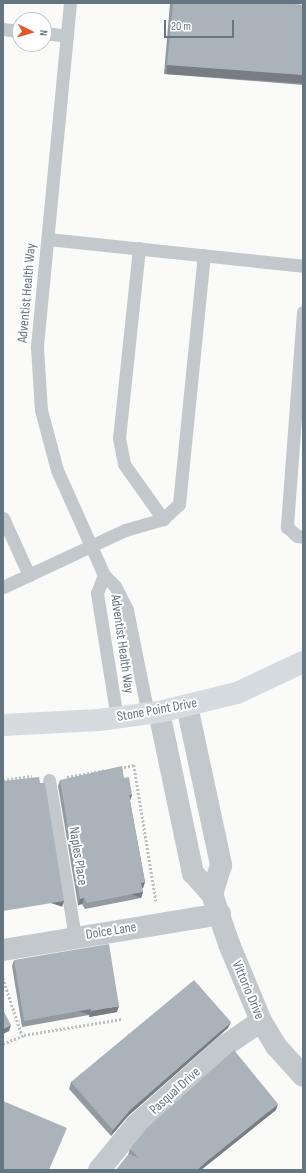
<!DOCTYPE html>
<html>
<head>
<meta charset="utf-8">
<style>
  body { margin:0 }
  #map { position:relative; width:306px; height:1173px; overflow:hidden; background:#fafaf8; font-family:"Sofia Sans Condensed",sans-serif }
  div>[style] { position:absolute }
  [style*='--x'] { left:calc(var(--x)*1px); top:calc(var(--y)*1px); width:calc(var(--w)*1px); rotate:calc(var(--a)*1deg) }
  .path>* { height:2.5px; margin-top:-1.25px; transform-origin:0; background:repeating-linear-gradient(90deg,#bbbfc2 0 2px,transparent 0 4px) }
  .lane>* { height:13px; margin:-6.5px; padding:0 6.5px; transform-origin:6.5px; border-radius:6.5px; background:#c3c8cc }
  .street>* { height:22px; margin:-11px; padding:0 11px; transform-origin:11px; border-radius:11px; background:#c3c8cc }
  .secondary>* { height:22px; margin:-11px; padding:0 11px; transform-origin:11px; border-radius:11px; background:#d6dbdf }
  .wall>* { inset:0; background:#929a9f }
  .shaded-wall>* { inset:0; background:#777d82; transform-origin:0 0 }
  .building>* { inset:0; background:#aab3b9 }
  span { translate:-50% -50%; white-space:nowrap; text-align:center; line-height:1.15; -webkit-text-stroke:4px #fff; paint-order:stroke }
  .street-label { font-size:14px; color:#657683 }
  .frame { position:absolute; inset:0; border:4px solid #657683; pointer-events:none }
  .north { position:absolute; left:12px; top:12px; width:40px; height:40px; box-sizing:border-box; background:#fff; border:1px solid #c1c8cd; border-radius:50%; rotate:95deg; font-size:11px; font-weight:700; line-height:16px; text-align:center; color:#657683 }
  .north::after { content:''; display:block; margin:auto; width:14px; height:18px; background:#e4572e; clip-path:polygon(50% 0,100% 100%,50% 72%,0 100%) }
  .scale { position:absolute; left:164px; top:20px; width:70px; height:18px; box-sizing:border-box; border:2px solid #657683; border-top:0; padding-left:5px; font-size:12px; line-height:14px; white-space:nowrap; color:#657683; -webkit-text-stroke:3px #fff; paint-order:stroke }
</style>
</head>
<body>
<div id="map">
  <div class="path">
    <i style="--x:120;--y:768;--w:14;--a:-12"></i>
    <i style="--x:134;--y:765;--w:138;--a:80.8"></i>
    <i style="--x:67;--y:777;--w:39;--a:-10"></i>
    <i style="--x:3;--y:780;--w:29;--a:-8"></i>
    <i style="--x:3;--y:978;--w:60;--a:71.6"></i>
    <i style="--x:3;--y:1044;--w:23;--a:-23"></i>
    <i style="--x:24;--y:1035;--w:99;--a:-9.3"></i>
  </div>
  <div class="lane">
    <i style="--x:70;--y:3;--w:346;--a:95.5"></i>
    <i style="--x:37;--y:347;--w:63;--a:86.4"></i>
    <i style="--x:41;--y:410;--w:62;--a:75.1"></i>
    <i style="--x:57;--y:470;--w:115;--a:65.9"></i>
    <i style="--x:3;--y:29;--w:17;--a:7"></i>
    <i style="--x:44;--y:33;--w:23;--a:7"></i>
    <i style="--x:48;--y:239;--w:256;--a:6"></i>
    <i style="--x:139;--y:248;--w:191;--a:96"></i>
    <i style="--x:119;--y:438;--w:26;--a:79"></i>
    <i style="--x:124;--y:464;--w:67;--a:54.7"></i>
    <i style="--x:303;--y:312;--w:216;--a:94.3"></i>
    <i style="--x:287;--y:527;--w:13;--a:42"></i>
    <i style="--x:297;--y:536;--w:6;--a:9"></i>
    <i style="--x:3;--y:518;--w:63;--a:65.5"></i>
    <i style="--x:3;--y:587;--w:135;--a:-25"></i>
    <i style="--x:125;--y:530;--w:40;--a:-16"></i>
    <i style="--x:163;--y:519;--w:22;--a:-43"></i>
    <i style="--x:179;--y:504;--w:250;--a:-84.3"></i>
    <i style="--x:117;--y:718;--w:127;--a:-99.1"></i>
    <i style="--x:97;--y:593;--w:19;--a:-69"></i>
    <i style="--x:104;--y:575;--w:16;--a:45"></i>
    <i style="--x:115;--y:586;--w:27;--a:63"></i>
    <i style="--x:127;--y:610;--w:106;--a:78.6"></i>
    <i style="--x:49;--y:780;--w:159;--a:80.6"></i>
  </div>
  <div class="street">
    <i style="--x:187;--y:706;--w:163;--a:77.9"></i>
    <i style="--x:221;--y:865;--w:30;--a:107"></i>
    <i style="--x:159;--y:712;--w:165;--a:78.1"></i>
    <i style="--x:193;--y:873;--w:28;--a:48"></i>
    <i style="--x:212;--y:894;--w:53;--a:71.2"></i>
    <i style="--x:229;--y:944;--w:83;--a:67.4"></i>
    <i style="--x:261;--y:1021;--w:29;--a:59"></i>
    <i style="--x:276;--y:1046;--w:40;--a:48"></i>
    <i style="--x:3;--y:950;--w:220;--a:-9.4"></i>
    <i style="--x:99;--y:1170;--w:58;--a:-50.6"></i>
    <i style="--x:136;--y:1125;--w:120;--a:-41.6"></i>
    <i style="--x:226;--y:1045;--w:42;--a:-34.4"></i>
  </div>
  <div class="secondary">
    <i style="--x:3;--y:725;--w:96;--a:-3"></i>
    <i style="--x:99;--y:720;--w:61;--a:-7.6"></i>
    <i style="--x:159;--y:712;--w:80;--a:-13.7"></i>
    <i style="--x:237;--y:693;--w:73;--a:-25.2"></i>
  </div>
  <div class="wall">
    <i style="clip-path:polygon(170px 3px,284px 3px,303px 5px,303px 85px,164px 74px)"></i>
    <i style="clip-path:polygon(60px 780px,130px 801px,145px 882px,143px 888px,142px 888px,143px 892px,141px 898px,85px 909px,82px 904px,78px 905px,58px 786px)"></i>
    <i style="clip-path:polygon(14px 960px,117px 1012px,89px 1017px,89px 1015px,22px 1027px,12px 966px)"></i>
    <i style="clip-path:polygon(228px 1028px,128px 1116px,111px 1136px,69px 1089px,71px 1082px)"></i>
    <i style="clip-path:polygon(276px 1110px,201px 1170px,116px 1170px,128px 1155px,130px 1149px)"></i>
  </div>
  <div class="shaded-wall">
    <i style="left:167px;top:65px;width:136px;height:9px;rotate:4deg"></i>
    <i style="clip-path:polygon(129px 795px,132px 795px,130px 801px)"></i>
    <i style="clip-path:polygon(145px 882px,143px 888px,139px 889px,141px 883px)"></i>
    <i style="left:143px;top:892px;width:6px;height:57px;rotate:108deg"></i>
    <i style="clip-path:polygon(84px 898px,82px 904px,78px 905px,80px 899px)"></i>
    <i style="left:64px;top:901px;width:6px;height:62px;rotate:108deg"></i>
    <i style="clip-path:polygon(119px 1006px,117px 1012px,89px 1017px,91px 1011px)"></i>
    <i style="left:91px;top:1009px;width:6px;height:68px;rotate:108deg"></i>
    <i style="clip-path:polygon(231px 1022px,228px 1028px,128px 1116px,111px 1136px,113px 1130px,130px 1110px)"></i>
    <i style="clip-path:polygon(11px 1025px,9px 1031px,3px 1034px,3px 1029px)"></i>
    <i style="clip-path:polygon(278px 1104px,276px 1110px,201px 1170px,197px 1170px,206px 1162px)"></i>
  </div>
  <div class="building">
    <i style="clip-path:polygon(173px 3px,284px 3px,303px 5px,303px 75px,167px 65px)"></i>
    <i style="clip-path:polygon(122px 766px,124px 778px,129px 777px,132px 795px,129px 795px,145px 882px,141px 883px,143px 892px,87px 903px,84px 898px,80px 899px,60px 780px)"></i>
    <i style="clip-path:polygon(39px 777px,40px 783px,45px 783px,64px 901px,3px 911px,3px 781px)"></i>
    <i style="clip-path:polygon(109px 944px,119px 1006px,91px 1011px,91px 1009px,24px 1021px,14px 960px)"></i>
    <i style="clip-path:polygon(194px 980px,231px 1022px,130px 1110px,113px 1130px,71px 1082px)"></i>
    <i style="clip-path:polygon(3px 1010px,11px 1025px,3px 1029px)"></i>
    <i style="clip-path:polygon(234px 1050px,278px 1104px,206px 1162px,197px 1170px,116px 1170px,129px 1154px,139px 1158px,130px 1149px,147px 1128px)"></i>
    <i style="clip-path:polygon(3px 1101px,67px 1128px,49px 1170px,3px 1170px)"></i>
  </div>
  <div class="street-label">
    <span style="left:27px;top:293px;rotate:-85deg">Adventist Health Way</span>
    <span style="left:122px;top:644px;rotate:82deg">Adventist Health Way</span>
    <span style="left:157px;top:710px;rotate:-10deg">Stone Point Drive</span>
    <span style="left:78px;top:856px;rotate:81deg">Naples Place</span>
    <span style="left:111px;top:931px;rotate:-9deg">Dolce Lane</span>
    <span style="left:248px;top:990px;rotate:67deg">Vittorio Drive</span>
    <span style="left:175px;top:1091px;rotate:-42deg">Pasqual Drive</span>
  </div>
  <div class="frame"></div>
  <div class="north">N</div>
  <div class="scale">20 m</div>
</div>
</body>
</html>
